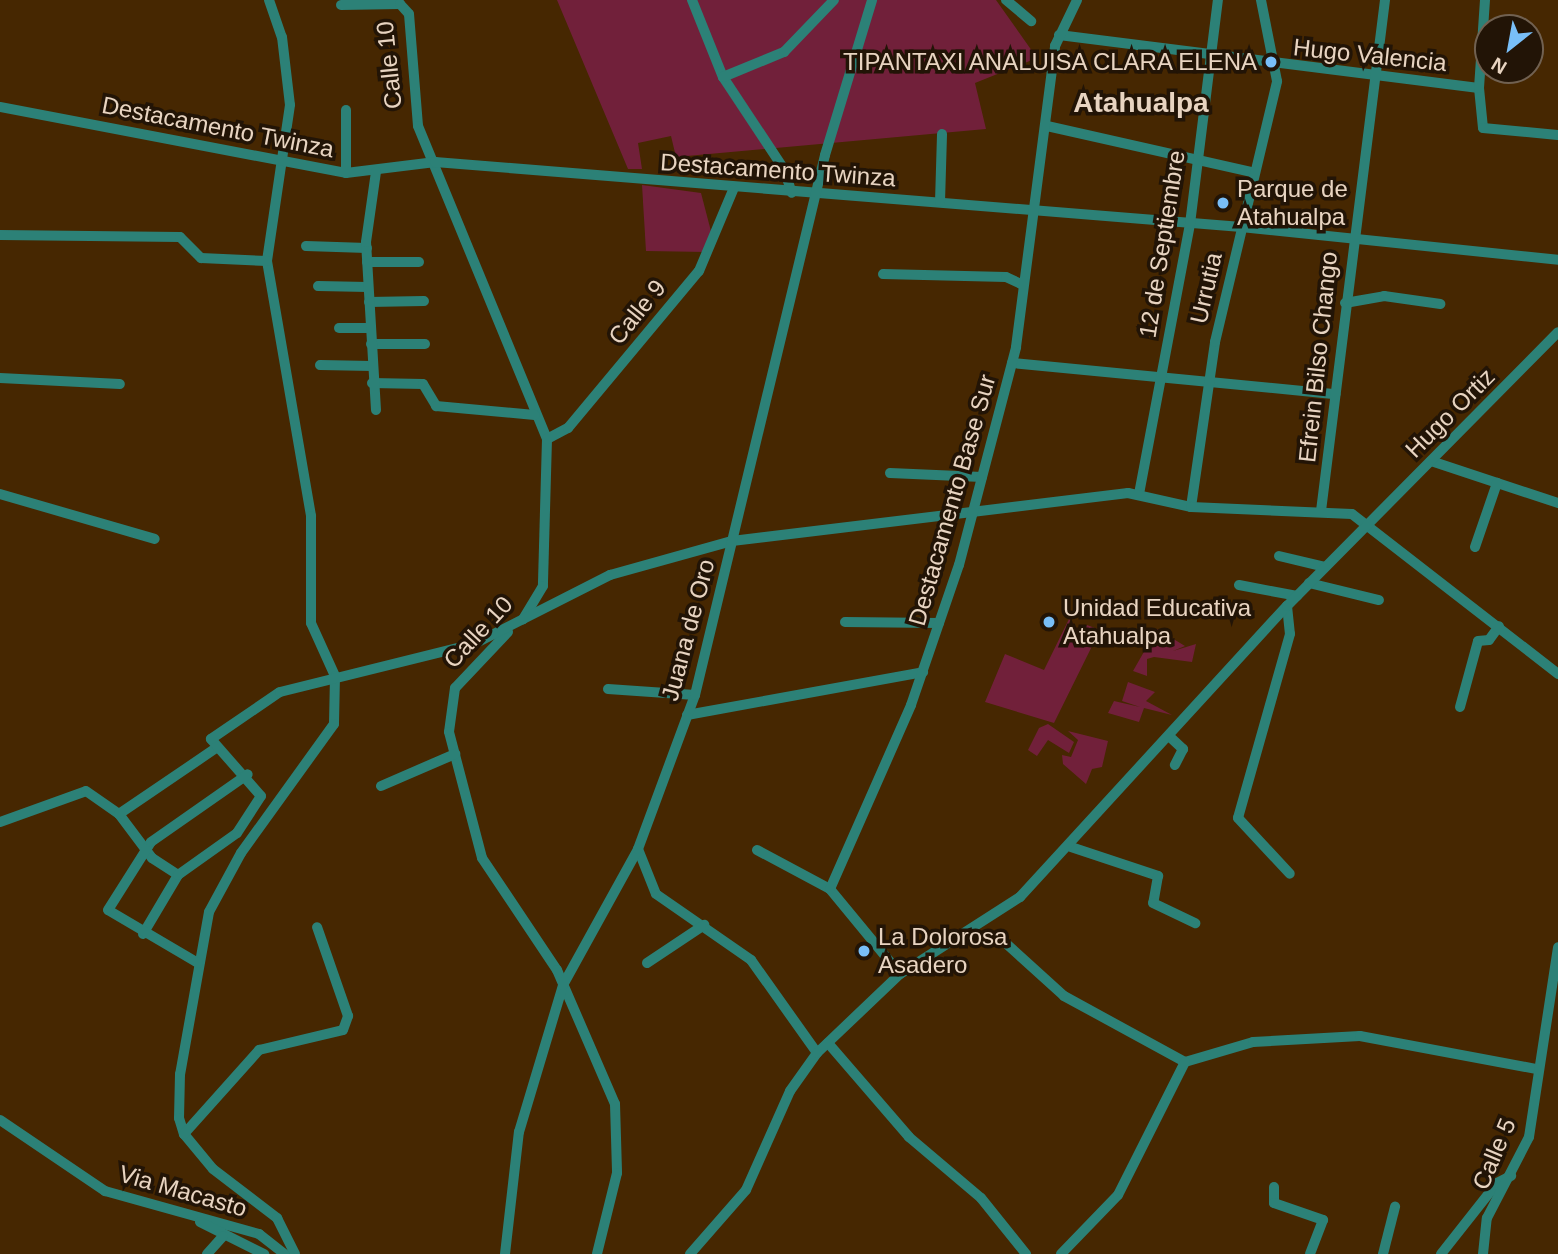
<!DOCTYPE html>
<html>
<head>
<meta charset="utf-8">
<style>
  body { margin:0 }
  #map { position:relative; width:1558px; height:1254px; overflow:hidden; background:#462701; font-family:Arial,sans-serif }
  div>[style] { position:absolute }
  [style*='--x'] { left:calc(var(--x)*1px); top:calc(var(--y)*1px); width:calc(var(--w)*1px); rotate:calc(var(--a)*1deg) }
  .green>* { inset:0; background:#71203a }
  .minor>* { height:10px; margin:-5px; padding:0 5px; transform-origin:5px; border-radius:5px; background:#2c8177 }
  .dots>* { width:19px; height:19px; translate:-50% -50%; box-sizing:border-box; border:4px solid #221406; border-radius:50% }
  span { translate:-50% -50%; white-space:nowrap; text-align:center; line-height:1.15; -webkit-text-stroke:7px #221406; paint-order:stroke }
  .street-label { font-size:24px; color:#e8d4c1 }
  .poi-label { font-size:24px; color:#e8d4c1 }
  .right { translate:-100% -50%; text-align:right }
  .left { translate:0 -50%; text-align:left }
  .quarter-label { font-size:28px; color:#e8d4c1; font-weight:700 }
  .north { position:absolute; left:1474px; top:14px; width:70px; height:70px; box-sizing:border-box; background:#221406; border:2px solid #716151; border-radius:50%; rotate:211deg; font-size:19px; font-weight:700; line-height:28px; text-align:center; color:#e8d4c1 }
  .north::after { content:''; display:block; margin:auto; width:24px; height:32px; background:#79bff8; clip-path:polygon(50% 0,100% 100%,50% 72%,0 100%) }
</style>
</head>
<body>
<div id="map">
  <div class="green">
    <i style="clip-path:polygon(557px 0,996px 0,1037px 58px,975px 83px,986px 129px,676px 157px,671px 136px,638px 143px,642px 169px,628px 169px)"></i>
    <i style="clip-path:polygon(642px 185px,701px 193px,713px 239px,707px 252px,646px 251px)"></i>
    <i style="clip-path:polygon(1069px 619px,1082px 634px,1087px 625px,1100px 630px,1054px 723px,985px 702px,1005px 654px,1044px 670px)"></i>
    <i style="clip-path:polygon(1157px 629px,1185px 646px,1173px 651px,1196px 644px,1192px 662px,1154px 657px,1147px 659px,1147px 676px,1133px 671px)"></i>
    <i style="clip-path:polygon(1128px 682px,1155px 692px,1146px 701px,1172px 715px,1144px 708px,1139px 722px,1108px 713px,1114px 701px,1140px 707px,1122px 701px)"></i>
    <i style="clip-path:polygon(1048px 724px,1074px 742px,1069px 753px,1048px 740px,1037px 756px,1028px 750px,1039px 728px)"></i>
    <i style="clip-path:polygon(1068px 731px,1108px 741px,1102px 767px,1092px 769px,1086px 784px,1063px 764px,1062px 755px,1071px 757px,1078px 740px)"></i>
  </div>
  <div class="minor">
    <i style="--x:269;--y:0;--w:39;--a:71"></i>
    <i style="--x:282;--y:37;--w:68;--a:83.3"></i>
    <i style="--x:290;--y:105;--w:158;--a:98.4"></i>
    <i style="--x:267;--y:261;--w:259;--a:80.2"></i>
    <i style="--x:311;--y:516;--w:107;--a:90"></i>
    <i style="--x:311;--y:623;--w:58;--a:65.6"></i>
    <i style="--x:335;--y:676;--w:48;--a:91.2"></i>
    <i style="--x:334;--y:724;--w:159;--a:125.8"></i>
    <i style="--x:241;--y:853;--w:67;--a:118.5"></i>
    <i style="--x:209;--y:912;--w:165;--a:100.1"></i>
    <i style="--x:180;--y:1074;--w:44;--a:91.3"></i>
    <i style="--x:179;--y:1118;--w:17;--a:73"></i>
    <i style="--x:184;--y:1134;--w:45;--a:50.4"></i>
    <i style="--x:213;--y:1169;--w:81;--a:37.4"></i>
    <i style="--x:277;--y:1218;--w:40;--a:63.4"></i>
    <i style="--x:692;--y:0;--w:83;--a:68.1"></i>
    <i style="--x:723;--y:77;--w:110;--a:56.5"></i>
    <i style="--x:784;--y:169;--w:25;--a:72"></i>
    <i style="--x:1006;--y:0;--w:33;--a:40"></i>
    <i style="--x:341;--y:5;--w:59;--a:-1"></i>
    <i style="--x:400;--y:4;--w:13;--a:48"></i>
    <i style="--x:409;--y:14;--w:112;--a:85.4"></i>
    <i style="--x:418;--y:126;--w:339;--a:67.6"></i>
    <i style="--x:547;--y:439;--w:147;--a:91.6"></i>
    <i style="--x:543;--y:586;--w:39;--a:121"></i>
    <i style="--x:1059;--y:35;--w:423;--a:7.2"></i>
    <i style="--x:1479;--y:88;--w:40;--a:84.3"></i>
    <i style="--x:1483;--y:128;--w:75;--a:5.3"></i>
    <i style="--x:723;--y:77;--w:66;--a:-22.3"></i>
    <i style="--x:784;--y:52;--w:72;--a:-46.1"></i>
    <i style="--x:1479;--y:88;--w:88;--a:-86.1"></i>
    <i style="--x:0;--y:107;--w:352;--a:10.8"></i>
    <i style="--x:346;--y:173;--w:90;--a:-7"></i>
    <i style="--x:435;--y:162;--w:809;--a:4.61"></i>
    <i style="--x:1241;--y:227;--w:319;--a:5.9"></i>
    <i style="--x:346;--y:110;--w:63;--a:90"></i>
    <i style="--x:1047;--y:126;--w:209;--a:12.7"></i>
    <i style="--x:940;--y:202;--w:68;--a:-88.3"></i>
    <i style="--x:0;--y:235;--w:180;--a:0.6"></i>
    <i style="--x:180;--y:237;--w:30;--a:45"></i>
    <i style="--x:201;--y:258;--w:66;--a:2.6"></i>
    <i style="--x:306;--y:246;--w:61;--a:1.9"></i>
    <i style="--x:367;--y:262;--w:52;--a:0"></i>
    <i style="--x:883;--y:274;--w:123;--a:1.4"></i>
    <i style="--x:1006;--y:277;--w:19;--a:25"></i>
    <i style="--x:318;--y:286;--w:50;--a:1.1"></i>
    <i style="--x:369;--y:302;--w:55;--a:-1"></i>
    <i style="--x:1345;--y:303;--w:40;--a:-10"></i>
    <i style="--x:1384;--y:296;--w:57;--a:8.1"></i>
    <i style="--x:339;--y:328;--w:31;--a:0"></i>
    <i style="--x:371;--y:344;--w:54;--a:0"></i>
    <i style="--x:1012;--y:363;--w:325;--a:5.5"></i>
    <i style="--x:320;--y:365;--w:52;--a:1.1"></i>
    <i style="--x:0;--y:378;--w:120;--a:2.9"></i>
    <i style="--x:372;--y:383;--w:51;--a:1.1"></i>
    <i style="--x:423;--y:384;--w:26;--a:59"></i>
    <i style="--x:436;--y:406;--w:99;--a:5.2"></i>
    <i style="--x:376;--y:410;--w:168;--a:-93.4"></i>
    <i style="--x:366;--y:242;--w:71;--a:-81.9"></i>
    <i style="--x:547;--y:439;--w:24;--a:-28"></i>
    <i style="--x:568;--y:428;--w:204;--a:-50.2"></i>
    <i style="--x:699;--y:271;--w:88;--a:-67.2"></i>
    <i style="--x:1431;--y:461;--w:134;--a:18.3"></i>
    <i style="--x:890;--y:473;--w:92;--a:2.5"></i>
    <i style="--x:0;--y:494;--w:161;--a:16.2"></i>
    <i style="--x:1139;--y:494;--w:275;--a:-79.3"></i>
    <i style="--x:1190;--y:224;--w:226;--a:-82.9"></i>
    <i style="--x:1191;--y:507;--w:167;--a:-81.7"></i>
    <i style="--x:1215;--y:342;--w:268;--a:-76.6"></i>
    <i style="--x:1277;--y:81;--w:83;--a:-101.2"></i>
    <i style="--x:1321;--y:511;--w:515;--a:-82.86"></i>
    <i style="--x:1475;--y:547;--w:68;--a:-71"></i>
    <i style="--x:1279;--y:556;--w:47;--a:13.4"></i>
    <i style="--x:1309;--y:583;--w:72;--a:13.7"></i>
    <i style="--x:1239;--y:585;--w:59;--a:10.7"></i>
    <i style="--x:1287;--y:606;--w:28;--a:84"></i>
    <i style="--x:1290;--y:634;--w:191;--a:105.8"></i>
    <i style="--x:1238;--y:818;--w:76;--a:47.1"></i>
    <i style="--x:845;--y:622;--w:94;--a:0.6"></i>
    <i style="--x:508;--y:632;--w:77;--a:133.4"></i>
    <i style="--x:455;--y:688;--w:44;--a:97.8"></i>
    <i style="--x:449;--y:732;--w:130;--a:75.3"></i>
    <i style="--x:482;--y:858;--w:135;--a:56.2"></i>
    <i style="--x:557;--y:970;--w:146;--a:66.6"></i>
    <i style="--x:615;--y:1104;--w:69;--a:88.3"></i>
    <i style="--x:617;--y:1173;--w:83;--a:103.9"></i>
    <i style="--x:608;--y:689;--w:87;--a:3.9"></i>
    <i style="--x:1460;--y:707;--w:68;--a:-74.7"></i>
    <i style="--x:1478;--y:641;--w:11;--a:-5"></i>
    <i style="--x:1489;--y:640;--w:17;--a:-54"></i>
    <i style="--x:687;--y:715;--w:240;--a:-10.3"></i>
    <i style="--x:1170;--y:737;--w:18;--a:43"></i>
    <i style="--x:1183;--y:749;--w:18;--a:117"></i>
    <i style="--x:381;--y:786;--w:81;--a:-23.4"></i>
    <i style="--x:119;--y:814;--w:55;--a:53.1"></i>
    <i style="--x:152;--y:858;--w:31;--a:33"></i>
    <i style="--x:0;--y:822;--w:91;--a:-19.8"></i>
    <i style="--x:86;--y:791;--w:40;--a:34.9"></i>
    <i style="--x:119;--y:814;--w:117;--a:-34.2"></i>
    <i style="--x:1071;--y:847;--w:92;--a:18.4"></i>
    <i style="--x:1158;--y:876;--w:27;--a:100"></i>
    <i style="--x:1153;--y:903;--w:47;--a:25.5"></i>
    <i style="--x:638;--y:849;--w:48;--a:68.2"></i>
    <i style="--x:656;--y:894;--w:116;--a:34.8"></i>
    <i style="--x:751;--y:960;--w:114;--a:54.6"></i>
    <i style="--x:757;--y:850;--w:83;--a:28.1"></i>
    <i style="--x:143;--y:934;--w:69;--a:-59.3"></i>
    <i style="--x:178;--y:875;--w:72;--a:-35.4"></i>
    <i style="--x:237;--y:833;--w:44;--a:-57"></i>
    <i style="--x:261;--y:796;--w:76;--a:-131.3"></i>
    <i style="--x:211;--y:739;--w:83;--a:-34.3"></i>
    <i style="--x:280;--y:692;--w:200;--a:-13.9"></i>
    <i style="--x:474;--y:644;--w:153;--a:-26.9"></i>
    <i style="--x:610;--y:575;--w:127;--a:-15.6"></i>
    <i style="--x:732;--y:541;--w:399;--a:-6.9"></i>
    <i style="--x:1128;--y:493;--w:65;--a:12.5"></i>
    <i style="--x:1191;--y:507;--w:161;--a:2.5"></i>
    <i style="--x:1352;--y:514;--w:261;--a:37.8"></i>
    <i style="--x:958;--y:941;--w:41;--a:-5.6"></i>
    <i style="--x:999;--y:937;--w:88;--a:42.2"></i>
    <i style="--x:1064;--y:996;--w:138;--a:28.6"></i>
    <i style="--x:1185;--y:1062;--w:71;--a:-16.4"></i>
    <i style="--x:1253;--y:1042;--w:107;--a:-3.2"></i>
    <i style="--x:1360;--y:1036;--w:180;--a:10.6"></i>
    <i style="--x:198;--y:963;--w:104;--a:-149.5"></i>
    <i style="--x:108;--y:910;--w:80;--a:-57.7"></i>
    <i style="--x:151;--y:842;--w:118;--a:-35"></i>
    <i style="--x:647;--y:963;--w:69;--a:-33.7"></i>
    <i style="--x:900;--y:974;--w:110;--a:-129.5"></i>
    <i style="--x:830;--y:889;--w:201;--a:-66.2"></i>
    <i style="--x:911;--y:705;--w:148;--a:-71.1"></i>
    <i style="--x:959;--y:565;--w:225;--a:-75.3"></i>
    <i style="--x:1016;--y:347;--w:304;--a:-82.6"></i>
    <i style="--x:1055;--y:46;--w:51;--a:-64.4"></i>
    <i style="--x:828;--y:1043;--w:124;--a:49.2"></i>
    <i style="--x:909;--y:1137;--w:94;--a:40.3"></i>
    <i style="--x:981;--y:1198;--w:72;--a:51.2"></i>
    <i style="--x:0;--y:1120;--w:127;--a:34.1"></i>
    <i style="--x:105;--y:1191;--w:160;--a:15.6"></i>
    <i style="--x:259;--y:1234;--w:33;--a:38"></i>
    <i style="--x:184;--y:1134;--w:113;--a:-48.2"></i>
    <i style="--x:259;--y:1050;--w:86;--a:-13.4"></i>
    <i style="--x:343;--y:1030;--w:15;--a:-70"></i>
    <i style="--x:348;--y:1016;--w:94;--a:-109.2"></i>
    <i style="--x:1274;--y:1187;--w:16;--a:90"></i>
    <i style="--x:1274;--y:1203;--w:52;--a:19.1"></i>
    <i style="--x:1323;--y:1220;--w:36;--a:111"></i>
    <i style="--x:200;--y:1222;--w:72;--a:26.6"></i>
    <i style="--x:207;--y:1254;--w:24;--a:-48"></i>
    <i style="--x:505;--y:1254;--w:123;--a:-83.5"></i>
    <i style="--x:519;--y:1132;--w:153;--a:-73.3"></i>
    <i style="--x:563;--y:985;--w:155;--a:-61.1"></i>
    <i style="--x:638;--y:849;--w:164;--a:-69.7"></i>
    <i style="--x:695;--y:695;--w:555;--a:-76.46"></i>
    <i style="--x:825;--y:155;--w:162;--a:-73.1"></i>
    <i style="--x:690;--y:1254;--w:85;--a:-48.8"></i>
    <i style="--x:746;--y:1190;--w:108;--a:-66"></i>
    <i style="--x:790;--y:1091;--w:47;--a:-54.6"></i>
    <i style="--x:817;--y:1053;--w:115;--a:-43.6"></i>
    <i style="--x:900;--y:974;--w:143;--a:-32.7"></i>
    <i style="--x:1020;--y:897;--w:395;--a:-47.5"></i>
    <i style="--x:1287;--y:606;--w:385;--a:-45.3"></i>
    <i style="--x:1061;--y:1254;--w:82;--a:-46"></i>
    <i style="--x:1118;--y:1195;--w:149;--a:-63.3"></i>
    <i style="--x:1383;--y:1254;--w:49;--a:-75.7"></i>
    <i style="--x:1441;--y:1254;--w:90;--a:-51.7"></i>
    <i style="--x:1497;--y:1183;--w:16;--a:-27"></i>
    <i style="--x:1483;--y:1254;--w:36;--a:-84"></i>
    <i style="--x:1487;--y:1218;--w:91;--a:-62.6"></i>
    <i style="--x:1529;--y:1137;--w:192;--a:-81.3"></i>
  </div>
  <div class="dots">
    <i style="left:1271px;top:62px;background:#79bff8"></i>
    <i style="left:1223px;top:203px;background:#79bff8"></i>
    <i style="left:1049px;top:622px;background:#79bff8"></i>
    <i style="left:864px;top:951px;background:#79bff8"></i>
  </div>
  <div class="street-label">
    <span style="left:1370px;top:55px;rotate:6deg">Hugo Valencia</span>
    <span style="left:389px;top:65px;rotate:-96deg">Calle 10</span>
    <span style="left:218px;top:127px;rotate:11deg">Destacamento Twinza</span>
    <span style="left:778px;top:170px;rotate:4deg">Destacamento Twinza</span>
    <span style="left:1162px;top:244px;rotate:-81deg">12 de Septiembre</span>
    <span style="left:1206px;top:288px;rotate:-77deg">Urrutia</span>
    <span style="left:637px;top:312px;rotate:-51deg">Calle 9</span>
    <span style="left:1318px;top:357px;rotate:-84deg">Efrein Bilso Chango</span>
    <span style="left:1450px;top:413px;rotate:-45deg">Hugo Ortiz</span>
    <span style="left:952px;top:500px;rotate:-74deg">Destacamento Base Sur</span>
    <span style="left:688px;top:630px;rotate:-75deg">Juana de Oro</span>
    <span style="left:478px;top:632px;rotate:-47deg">Calle 10</span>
    <span style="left:1494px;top:1154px;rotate:-67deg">Calle 5</span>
    <span style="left:183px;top:1191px;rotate:16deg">Via Macasto</span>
  </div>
  <div class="poi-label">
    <span class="right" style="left:1257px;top:62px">TIPANTAXI ANALUISA CLARA ELENA</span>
    <span class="left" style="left:1237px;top:203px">Parque de<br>Atahualpa</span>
    <span class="left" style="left:1063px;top:622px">Unidad Educativa<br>Atahualpa</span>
    <span class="left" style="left:878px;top:951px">La Dolorosa<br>Asadero</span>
  </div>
  <div class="quarter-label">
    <span style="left:1141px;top:103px">Atahualpa</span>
  </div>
  <div class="north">N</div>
</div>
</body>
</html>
